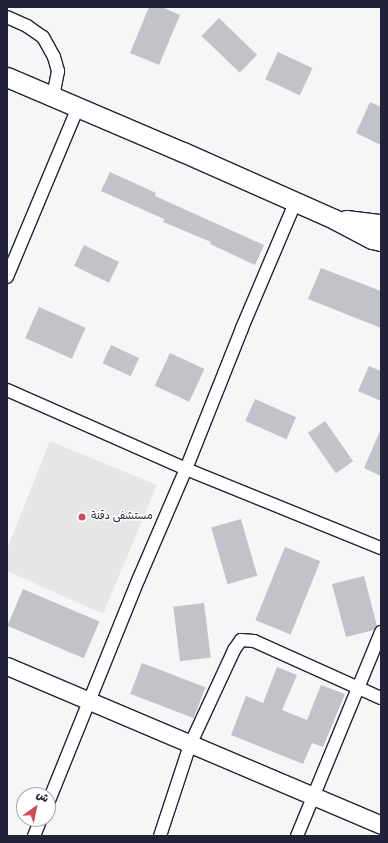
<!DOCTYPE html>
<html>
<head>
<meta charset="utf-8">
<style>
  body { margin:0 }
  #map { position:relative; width:388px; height:843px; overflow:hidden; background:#f6f6f7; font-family:"Gochi Hand","Playpen Sans Arabic",sans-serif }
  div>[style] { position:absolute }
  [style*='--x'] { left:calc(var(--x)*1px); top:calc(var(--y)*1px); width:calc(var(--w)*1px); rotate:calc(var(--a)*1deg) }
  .built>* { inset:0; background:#e6e6e9 }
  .building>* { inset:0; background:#c2c2c9; transform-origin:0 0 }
  .roads { filter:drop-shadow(1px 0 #22223b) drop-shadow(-1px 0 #22223b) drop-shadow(0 1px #22223b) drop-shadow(0 -1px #22223b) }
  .street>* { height:12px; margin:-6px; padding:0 6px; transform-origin:6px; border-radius:6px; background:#fff }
  .secondary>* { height:17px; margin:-8.5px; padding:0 8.5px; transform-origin:8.5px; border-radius:8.5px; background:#fff }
  .primary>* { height:19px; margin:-9.5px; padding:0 9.5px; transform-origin:9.5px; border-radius:9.5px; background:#fff }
  .dots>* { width:11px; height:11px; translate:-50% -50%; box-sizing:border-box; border:2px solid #fff; border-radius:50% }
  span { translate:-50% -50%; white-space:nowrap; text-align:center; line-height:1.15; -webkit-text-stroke:3px #fff; paint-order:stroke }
  .poi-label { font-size:11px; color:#22223b }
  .left { translate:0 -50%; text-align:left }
  .frame { position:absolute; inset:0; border:8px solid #22223b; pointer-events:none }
  .north { position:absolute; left:16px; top:787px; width:40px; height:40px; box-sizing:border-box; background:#fff; border:1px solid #a7a7b1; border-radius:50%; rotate:33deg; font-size:11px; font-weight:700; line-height:16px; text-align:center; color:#22223b }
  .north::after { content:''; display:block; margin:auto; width:14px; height:18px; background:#d1495b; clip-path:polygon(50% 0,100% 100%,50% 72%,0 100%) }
</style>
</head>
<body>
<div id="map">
  <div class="built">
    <i style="clip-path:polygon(50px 441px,157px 485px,103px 614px,7px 571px,7px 549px)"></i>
  </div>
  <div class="building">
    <i style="clip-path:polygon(149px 7px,162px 7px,180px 15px,159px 65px,130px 53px)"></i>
    <i style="left:219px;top:18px;width:53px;height:25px;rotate:44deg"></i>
    <i style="left:278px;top:52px;width:38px;height:30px;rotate:25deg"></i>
    <i style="clip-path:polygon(370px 102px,381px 107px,381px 145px,356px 133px)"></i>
    <i style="clip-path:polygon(110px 172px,156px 193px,155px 196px,264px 245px,255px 265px,210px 244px,211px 242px,163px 222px,164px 219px,101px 191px)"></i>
    <i style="left:84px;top:245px;width:39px;height:23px;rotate:26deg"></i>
    <i style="clip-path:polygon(321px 268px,381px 291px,381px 328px,308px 299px)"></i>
    <i style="left:39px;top:307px;width:51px;height:34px;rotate:24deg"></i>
    <i style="left:111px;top:345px;width:31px;height:20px;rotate:25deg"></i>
    <i style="left:170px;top:353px;width:38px;height:36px;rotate:25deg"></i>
    <i style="clip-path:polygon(369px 366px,381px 371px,381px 401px,358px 391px)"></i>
    <i style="left:255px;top:399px;width:45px;height:24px;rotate:24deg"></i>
    <i style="left:325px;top:421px;width:49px;height:21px;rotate:55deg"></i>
    <i style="clip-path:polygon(381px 429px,381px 476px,364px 468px)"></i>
    <i style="left:241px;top:519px;width:59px;height:31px;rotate:74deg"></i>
    <i style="left:285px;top:547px;width:38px;height:79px;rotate:22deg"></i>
    <i style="clip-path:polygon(364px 576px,377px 626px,374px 630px,346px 637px,332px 584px)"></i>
    <i style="left:23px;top:589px;width:83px;height:40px;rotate:23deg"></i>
    <i style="left:204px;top:603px;width:55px;height:31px;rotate:83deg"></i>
    <i style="left:142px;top:663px;width:68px;height:33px;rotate:21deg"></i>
    <i style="clip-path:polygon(277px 667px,297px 675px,282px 710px,307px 720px,321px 685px,345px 694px,323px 747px,312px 743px,303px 764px,231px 735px,246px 696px,263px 703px)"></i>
  </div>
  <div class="roads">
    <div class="street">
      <i style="--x:7;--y:17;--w:22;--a:24"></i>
      <i style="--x:27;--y:26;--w:19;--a:35"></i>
      <i style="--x:43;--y:37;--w:23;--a:61"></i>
      <i style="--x:54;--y:57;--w:15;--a:74"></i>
      <i style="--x:58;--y:71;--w:25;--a:101"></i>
      <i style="--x:7;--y:277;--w:184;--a:-67.3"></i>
      <i style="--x:7;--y:390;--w:196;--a:23.8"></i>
      <i style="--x:186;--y:469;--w:210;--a:22.1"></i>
      <i style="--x:48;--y:803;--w:243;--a:-68"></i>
      <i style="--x:139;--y:578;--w:119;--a:-66.7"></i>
      <i style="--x:186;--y:469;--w:152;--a:-68.3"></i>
      <i style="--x:242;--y:328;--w:138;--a:-67"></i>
      <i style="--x:34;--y:836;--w:18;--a:-68"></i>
      <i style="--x:160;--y:836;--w:96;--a:-71.8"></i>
      <i style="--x:190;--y:745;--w:105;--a:-65.1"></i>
      <i style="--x:234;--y:650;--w:12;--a:-55"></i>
      <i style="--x:241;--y:640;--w:13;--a:4"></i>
      <i style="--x:254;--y:641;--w:139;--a:24.2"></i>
      <i style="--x:297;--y:836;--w:221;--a:-67.6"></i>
    </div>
    <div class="secondary">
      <i style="--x:7;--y:666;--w:406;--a:23"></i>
    </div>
    <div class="primary">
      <i style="--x:7;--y:77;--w:191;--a:23.1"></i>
      <i style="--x:183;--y:152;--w:165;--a:23.9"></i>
      <i style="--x:334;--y:219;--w:43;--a:27.8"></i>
      <i style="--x:372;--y:239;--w:9;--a:13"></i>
      <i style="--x:346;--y:220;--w:35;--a:7"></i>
    </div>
  </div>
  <div class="dots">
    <i style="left:82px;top:517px;background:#d1495b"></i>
  </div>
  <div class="poi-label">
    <span class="left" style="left:91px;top:517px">مستشفى دقنة</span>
  </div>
  <div class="frame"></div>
  <div class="north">ش</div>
</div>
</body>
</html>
